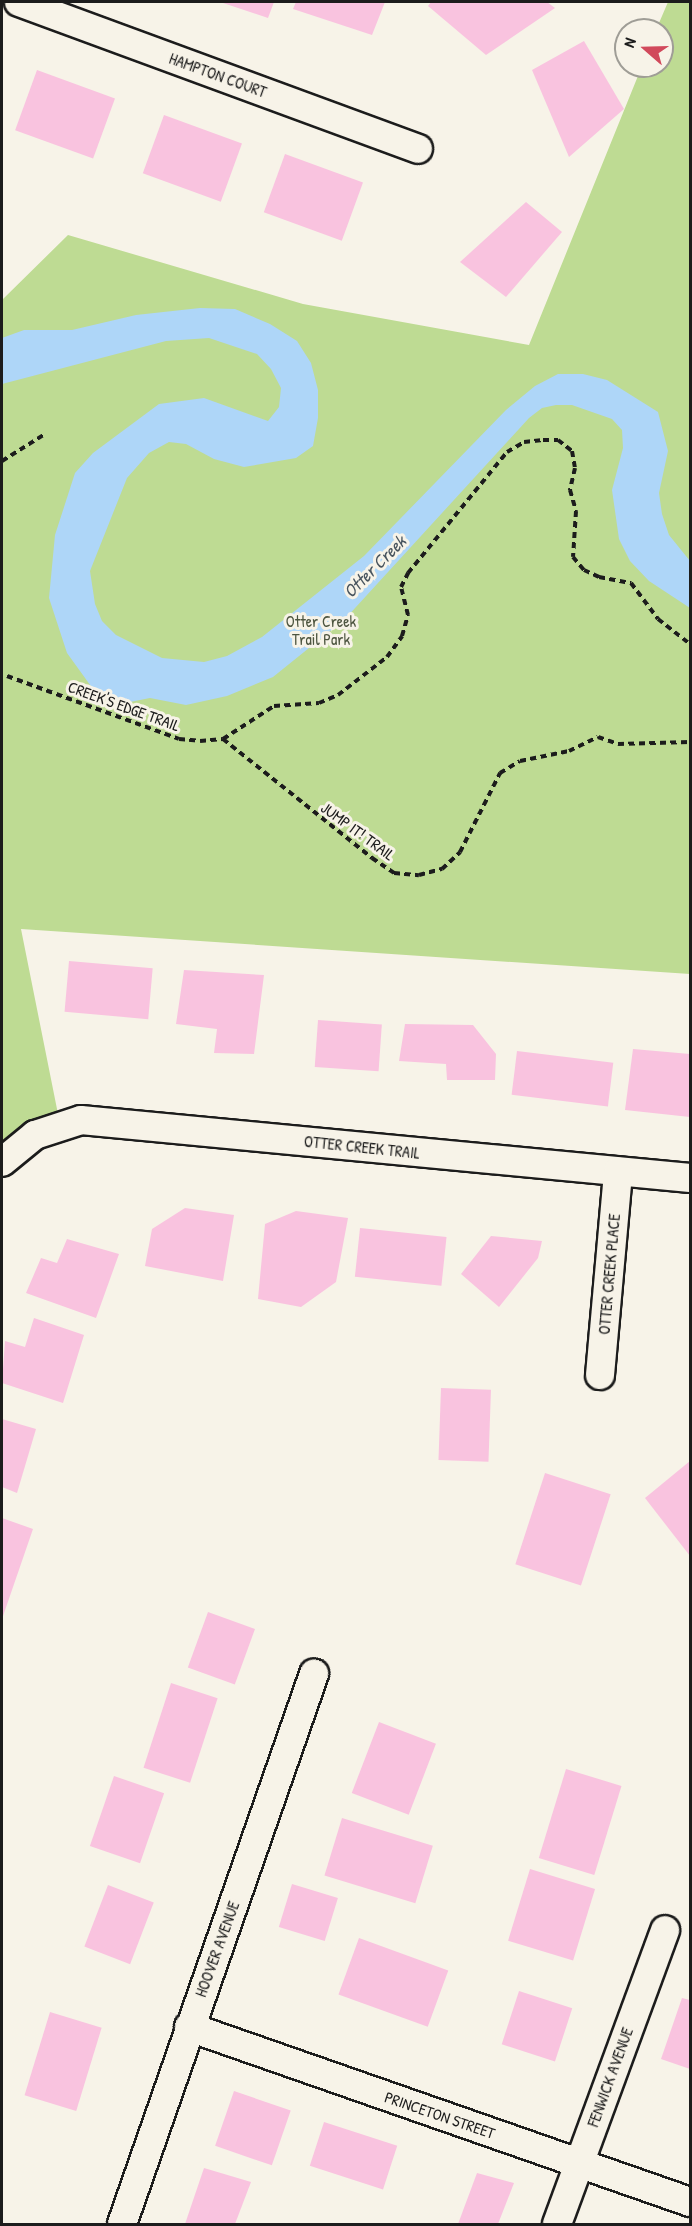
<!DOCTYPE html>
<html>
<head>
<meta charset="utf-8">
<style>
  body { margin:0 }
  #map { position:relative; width:692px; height:2226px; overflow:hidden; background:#f7f3e8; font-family:"Patrick Hand",sans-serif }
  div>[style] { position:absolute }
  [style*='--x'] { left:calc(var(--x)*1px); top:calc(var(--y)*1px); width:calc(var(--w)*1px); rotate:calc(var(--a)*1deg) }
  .green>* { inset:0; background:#bedb93 }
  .water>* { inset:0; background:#aed6f8 }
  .building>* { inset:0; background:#f9c3df; transform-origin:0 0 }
  .path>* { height:4px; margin-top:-2px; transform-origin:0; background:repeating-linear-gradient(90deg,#1c1c1c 0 6px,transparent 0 10.5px) }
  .roads { filter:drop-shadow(2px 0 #1c1c1c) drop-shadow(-2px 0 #1c1c1c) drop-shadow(0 2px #1c1c1c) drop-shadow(0 -2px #1c1c1c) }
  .street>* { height:28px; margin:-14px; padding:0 14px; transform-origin:14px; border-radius:14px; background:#f7f3e8 }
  span { translate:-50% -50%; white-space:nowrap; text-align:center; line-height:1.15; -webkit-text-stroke:6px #f7f3e8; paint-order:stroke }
  .street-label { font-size:16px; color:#1c1c1c }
  .park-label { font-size:16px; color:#4d5540 }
  .water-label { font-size:18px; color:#48545e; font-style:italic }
  .frame { position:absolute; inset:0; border:3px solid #1c1c1c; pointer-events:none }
  .north { position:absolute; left:614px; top:18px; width:60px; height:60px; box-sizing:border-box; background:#f7f3e8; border:2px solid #9f9d96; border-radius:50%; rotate:290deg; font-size:16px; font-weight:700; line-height:24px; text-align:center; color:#1c1c1c }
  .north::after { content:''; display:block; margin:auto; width:21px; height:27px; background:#d1495b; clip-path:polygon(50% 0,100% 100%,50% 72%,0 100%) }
</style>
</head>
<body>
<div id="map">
  <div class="green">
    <i style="clip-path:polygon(668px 2px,690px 2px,690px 974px,21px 929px,60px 1124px,2px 1150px,2px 300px,68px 235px,303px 304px,529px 345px,642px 66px,662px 66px,662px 30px,656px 30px)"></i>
  </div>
  <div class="water">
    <i style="clip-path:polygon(200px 308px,235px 309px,270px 324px,297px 341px,311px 363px,318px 390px,318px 418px,313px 446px,296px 458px,244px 467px,214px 459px,186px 444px,169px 442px,149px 453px,127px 478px,90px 571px,95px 604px,102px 621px,116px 635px,162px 658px,204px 662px,227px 656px,262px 637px,364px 556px,506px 410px,535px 386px,558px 374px,583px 374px,607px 380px,658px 412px,668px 451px,659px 493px,662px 514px,669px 535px,690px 561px,690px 608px,649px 581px,630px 561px,619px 539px,612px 490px,623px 448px,622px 430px,612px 419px,572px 405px,556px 405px,542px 408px,529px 418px,345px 619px,273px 677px,227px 696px,186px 705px,150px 698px,130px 702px,93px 689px,67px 653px,49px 598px,55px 535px,75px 473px,93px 453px,159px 404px,204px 398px,268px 421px,279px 407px,281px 388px,271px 369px,257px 354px,209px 338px,166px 341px,2px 384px,2px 338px,24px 330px,72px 330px,136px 315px)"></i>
  </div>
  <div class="building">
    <i style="clip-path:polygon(220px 2px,274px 2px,268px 18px)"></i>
    <i style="clip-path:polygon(296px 2px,385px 2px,372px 35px,293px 9px)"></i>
    <i style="clip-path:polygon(431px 2px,547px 2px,555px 8px,486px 55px,428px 6px)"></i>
    <i style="clip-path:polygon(584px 41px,624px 109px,569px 157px,532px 70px)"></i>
    <i style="left:37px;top:70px;width:83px;height:64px;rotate:20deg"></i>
    <i style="left:164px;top:115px;width:83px;height:62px;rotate:20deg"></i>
    <i style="left:285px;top:154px;width:83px;height:62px;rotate:20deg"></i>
    <i style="clip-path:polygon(526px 202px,562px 232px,506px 297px,460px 262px)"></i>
    <i style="left:69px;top:961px;width:84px;height:51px;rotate:5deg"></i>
    <i style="clip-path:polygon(184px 970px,264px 975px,254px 1054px,214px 1053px,217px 1029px,176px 1024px)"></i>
    <i style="left:318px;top:1020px;width:64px;height:47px;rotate:4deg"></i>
    <i style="clip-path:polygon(405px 1024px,473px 1025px,496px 1054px,495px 1080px,447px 1080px,446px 1064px,399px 1061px)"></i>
    <i style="clip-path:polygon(633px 1049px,690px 1054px,690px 1117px,625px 1110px)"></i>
    <i style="left:517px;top:1051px;width:97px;height:44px;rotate:7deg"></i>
    <i style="clip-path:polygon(185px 1208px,234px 1215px,223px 1281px,145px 1266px,152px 1229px)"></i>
    <i style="clip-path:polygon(296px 1211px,348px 1218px,336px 1282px,301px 1307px,258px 1299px,265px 1224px)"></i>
    <i style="left:360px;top:1228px;width:87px;height:49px;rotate:6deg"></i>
    <i style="clip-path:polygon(491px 1236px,542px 1241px,538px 1258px,499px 1307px,461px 1274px)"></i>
    <i style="clip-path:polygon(67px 1239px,119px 1254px,96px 1318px,26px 1293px,41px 1258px,57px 1263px)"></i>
    <i style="clip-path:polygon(34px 1318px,84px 1335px,63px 1403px,2px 1383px,5px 1341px,25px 1347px)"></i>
    <i style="left:441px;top:1388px;width:50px;height:72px;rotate:2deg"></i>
    <i style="clip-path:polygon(2px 1419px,36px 1429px,17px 1493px,2px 1487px)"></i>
    <i style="clip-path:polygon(690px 1461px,690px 1556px,645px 1498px)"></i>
    <i style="left:545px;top:1473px;width:69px;height:96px;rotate:18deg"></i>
    <i style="clip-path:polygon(2px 1518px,33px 1529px,2px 1619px)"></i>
    <i style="left:208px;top:1612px;width:50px;height:59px;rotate:20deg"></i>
    <i style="left:171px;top:1683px;width:49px;height:89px;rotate:18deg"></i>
    <i style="left:379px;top:1722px;width:61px;height:76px;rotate:21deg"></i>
    <i style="left:566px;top:1769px;width:58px;height:93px;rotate:17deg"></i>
    <i style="left:114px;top:1776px;width:53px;height:74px;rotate:19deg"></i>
    <i style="left:342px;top:1818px;width:95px;height:60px;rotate:17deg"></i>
    <i style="left:530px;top:1869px;width:68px;height:75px;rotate:17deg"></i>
    <i style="left:292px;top:1884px;width:48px;height:45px;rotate:17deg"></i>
    <i style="left:108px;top:1885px;width:49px;height:66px;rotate:21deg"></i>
    <i style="left:359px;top:1938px;width:95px;height:60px;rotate:20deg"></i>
    <i style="left:519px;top:1991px;width:56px;height:56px;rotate:18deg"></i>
    <i style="clip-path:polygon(682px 1998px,690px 2000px,690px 2069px,661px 2059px)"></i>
    <i style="left:50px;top:2012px;width:54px;height:87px;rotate:17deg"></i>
    <i style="left:234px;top:2091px;width:60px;height:58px;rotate:19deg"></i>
    <i style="left:324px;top:2122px;width:77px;height:46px;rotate:18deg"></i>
    <i style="clip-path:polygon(204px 2168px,251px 2182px,235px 2224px,185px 2224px)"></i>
    <i style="clip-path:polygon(477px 2173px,514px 2183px,498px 2224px,458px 2224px)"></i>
  </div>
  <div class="path">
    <i style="--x:2;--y:461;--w:51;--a:-32.1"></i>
    <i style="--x:7;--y:676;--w:183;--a:20.1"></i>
    <i style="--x:179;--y:739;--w:21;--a:5"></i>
    <i style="--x:200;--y:741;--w:23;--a:-5"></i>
    <i style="--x:223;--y:739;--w:61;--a:-32.9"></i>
    <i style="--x:274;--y:706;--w:45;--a:-3.8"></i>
    <i style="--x:319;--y:703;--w:21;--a:-23"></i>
    <i style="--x:338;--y:695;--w:62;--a:-37.8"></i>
    <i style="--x:387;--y:657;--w:26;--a:-54"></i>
    <i style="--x:402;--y:636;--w:22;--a:-74"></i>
    <i style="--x:408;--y:615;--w:29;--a:-104"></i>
    <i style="--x:401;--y:587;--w:16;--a:-63"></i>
    <i style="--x:408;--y:573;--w:156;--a:-50.7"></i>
    <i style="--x:507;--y:452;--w:20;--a:-30"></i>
    <i style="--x:524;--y:442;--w:19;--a:-6"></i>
    <i style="--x:543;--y:440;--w:15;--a:0"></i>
    <i style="--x:558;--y:440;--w:18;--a:38"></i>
    <i style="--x:572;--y:451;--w:17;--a:80"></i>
    <i style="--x:575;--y:468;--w:23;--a:103"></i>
    <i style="--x:570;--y:490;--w:22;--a:74"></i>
    <i style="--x:576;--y:511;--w:46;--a:93.7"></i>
    <i style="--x:573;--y:557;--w:17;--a:50"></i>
    <i style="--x:584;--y:570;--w:17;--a:25"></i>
    <i style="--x:599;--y:577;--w:33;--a:11"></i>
    <i style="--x:631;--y:583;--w:45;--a:53.1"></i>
    <i style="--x:658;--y:619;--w:41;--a:38"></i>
    <i style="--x:223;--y:739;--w:191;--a:38.6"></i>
    <i style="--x:372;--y:858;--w:27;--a:34"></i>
    <i style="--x:394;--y:873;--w:25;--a:5"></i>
    <i style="--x:419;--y:875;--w:24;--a:-15"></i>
    <i style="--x:442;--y:869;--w:25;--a:-43"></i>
    <i style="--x:460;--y:852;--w:89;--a:-63.1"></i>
    <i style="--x:500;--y:773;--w:23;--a:-31"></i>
    <i style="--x:520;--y:761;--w:50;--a:-11.5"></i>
    <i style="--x:569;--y:751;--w:32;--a:-26"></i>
    <i style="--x:598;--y:737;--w:21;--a:19"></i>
    <i style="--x:618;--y:744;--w:72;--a:-1.6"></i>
  </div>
  <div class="roads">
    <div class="street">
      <i style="--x:19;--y:2;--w:425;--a:20.2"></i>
      <i style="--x:2;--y:1162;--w:43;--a:-39.3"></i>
      <i style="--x:35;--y:1135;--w:48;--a:-18.1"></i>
      <i style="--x:81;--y:1120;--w:612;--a:5.44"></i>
      <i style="--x:600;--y:1375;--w:204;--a:-84.9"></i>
      <i style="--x:189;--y:2027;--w:531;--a:19.25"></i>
      <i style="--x:122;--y:2224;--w:583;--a:-70.76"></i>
      <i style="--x:557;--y:2224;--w:313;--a:-69.8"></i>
    </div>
  </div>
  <div class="street-label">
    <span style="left:218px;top:75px;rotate:20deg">HAMPTON COURT</span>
    <span style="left:124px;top:706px;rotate:20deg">CREEK'S EDGE TRAIL</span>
    <span style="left:358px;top:831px;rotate:36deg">JUMP IT! TRAIL</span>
    <span style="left:362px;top:1147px;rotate:6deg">OTTER CREEK TRAIL</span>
    <span style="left:609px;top:1274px;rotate:-85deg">OTTER CREEK PLACE</span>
    <span style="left:217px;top:1949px;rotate:-70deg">HOOVER AVENUE</span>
    <span style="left:610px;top:2077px;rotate:-70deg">FENWICK AVENUE</span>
    <span style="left:440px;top:2115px;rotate:19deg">PRINCETON STREET</span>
  </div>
  <div class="park-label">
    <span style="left:321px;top:630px">Otter Creek<br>Trail Park</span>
  </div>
  <div class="water-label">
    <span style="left:375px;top:567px;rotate:-45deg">Otter Creek</span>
  </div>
  <div class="frame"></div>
  <div class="north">N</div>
</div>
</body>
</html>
